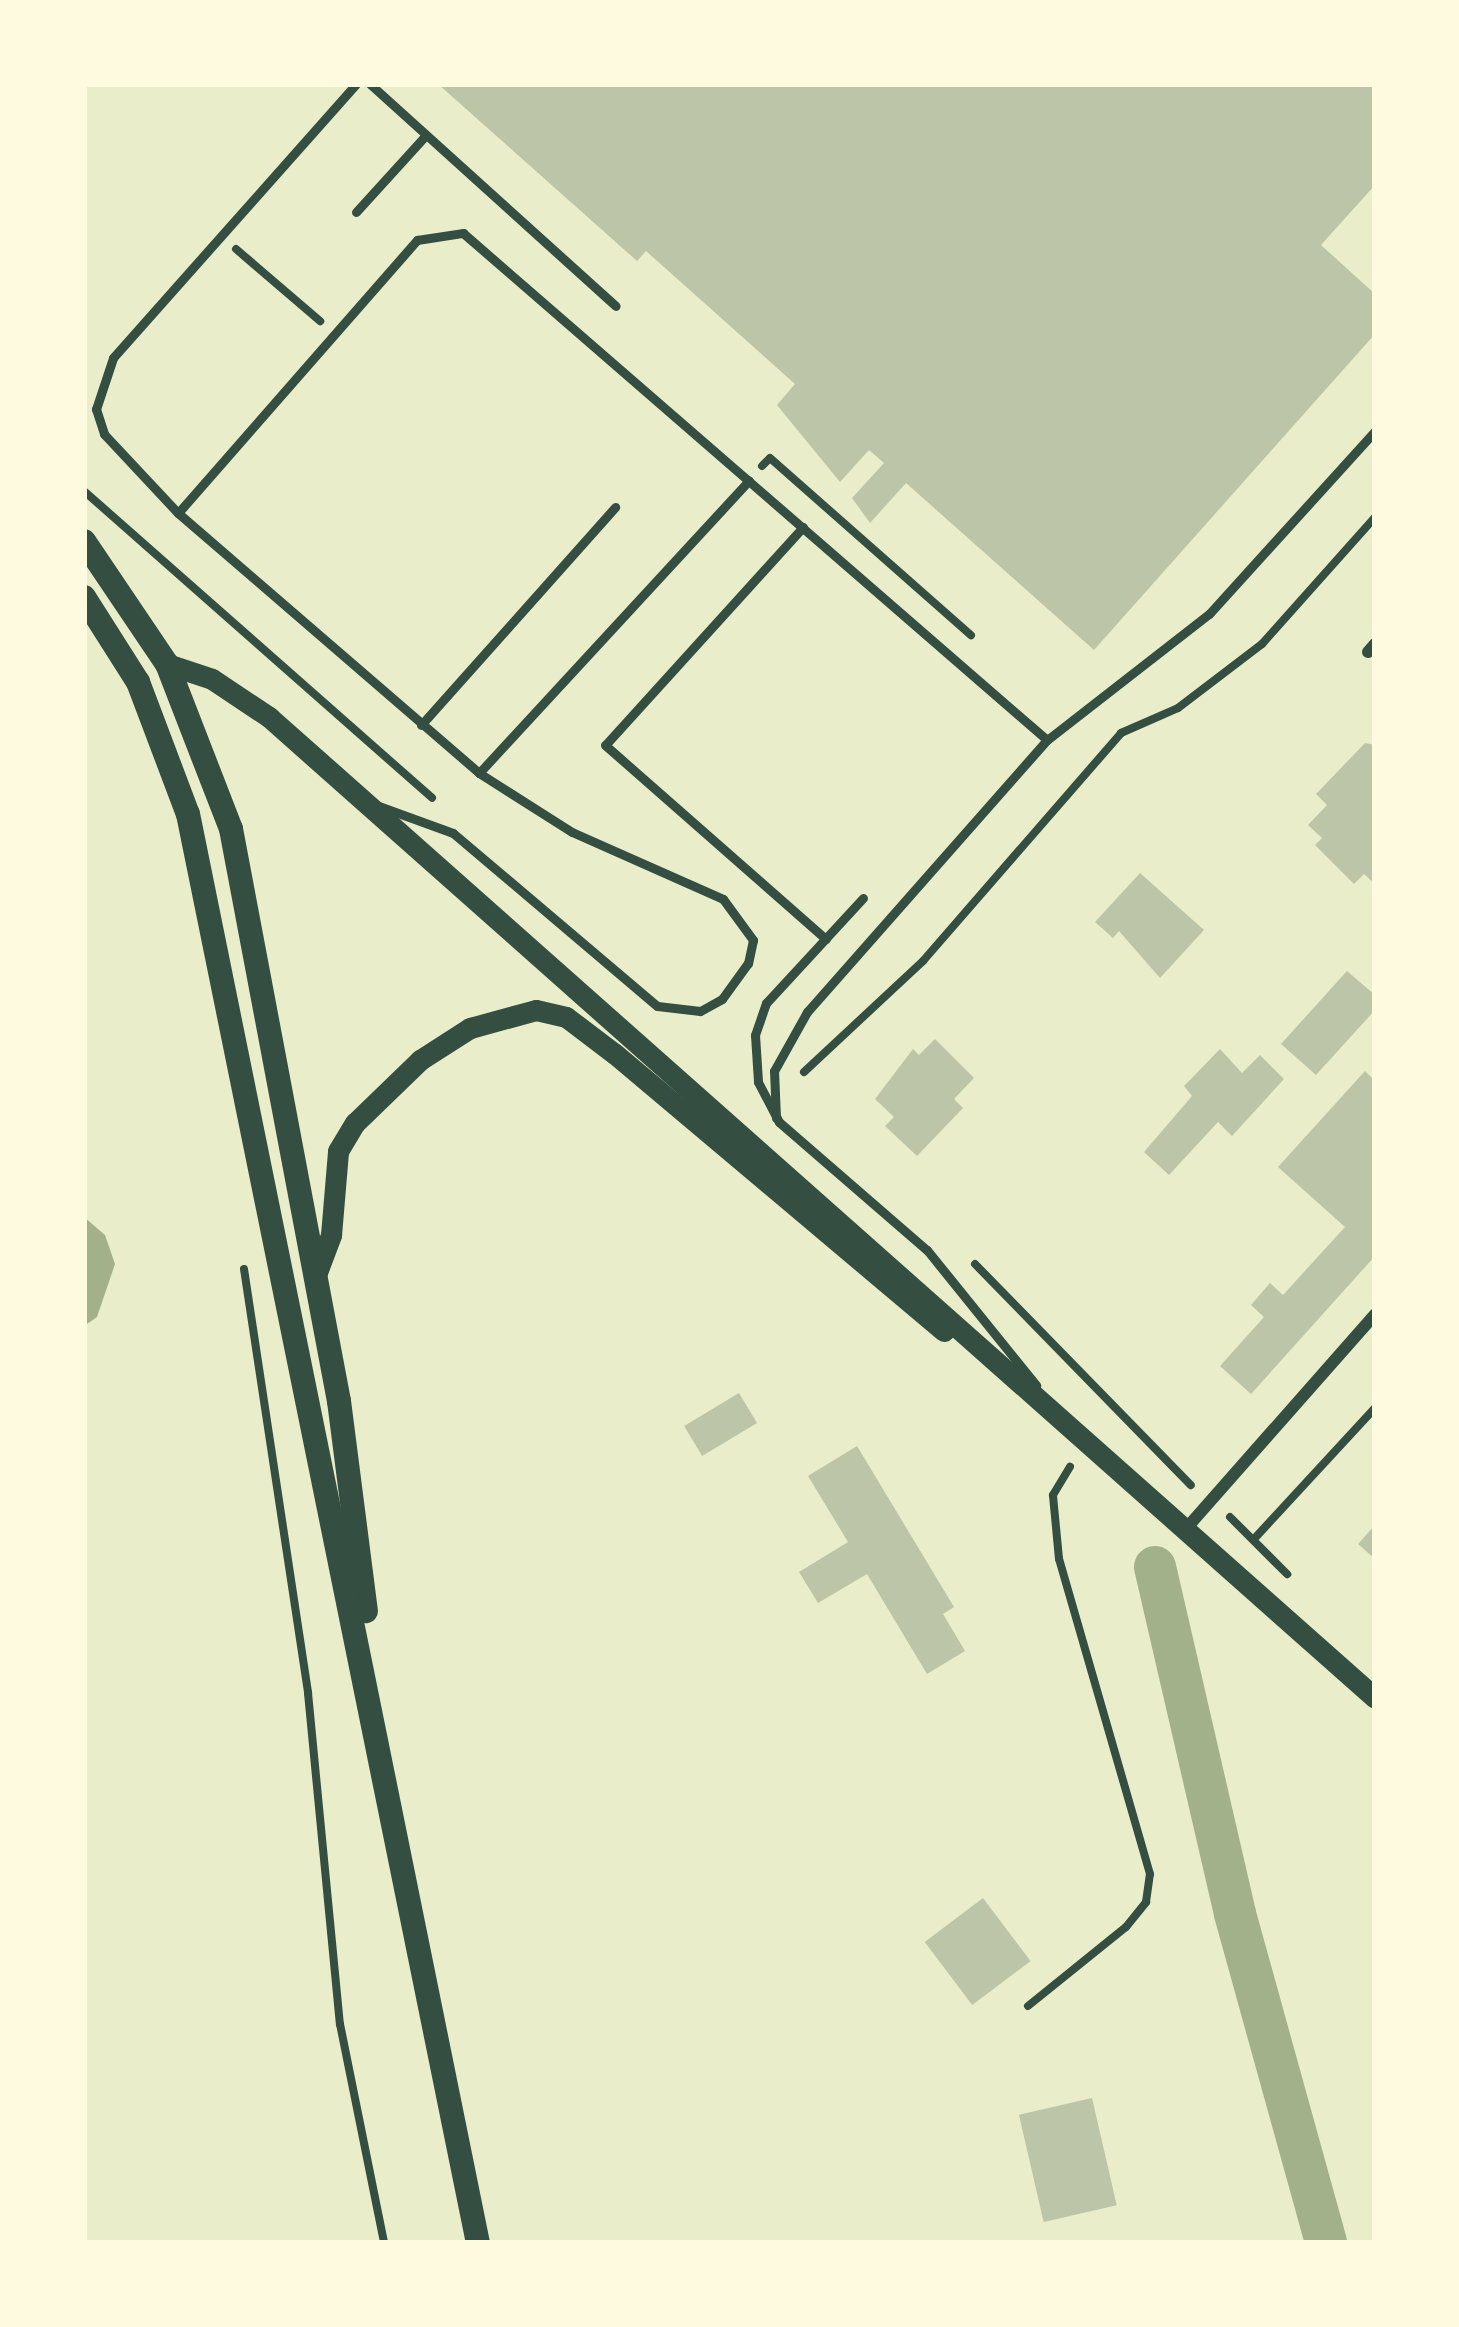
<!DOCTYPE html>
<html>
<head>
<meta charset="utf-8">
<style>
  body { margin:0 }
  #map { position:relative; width:1459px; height:2327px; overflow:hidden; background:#e9edc9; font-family:"Titillium Web",sans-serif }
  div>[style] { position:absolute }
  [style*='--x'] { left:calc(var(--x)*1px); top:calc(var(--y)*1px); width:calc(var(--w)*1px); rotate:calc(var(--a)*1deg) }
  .water>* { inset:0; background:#a3b18a }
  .canal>* { height:42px; margin:-21px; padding:0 21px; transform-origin:21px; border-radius:21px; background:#a3b18a }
  .building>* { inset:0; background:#bcc5a7; transform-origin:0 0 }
  .path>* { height:8px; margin:-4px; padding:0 4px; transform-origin:4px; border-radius:4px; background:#344e41 }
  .service>* { height:9px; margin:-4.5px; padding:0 4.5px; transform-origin:4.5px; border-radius:4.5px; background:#344e41 }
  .minor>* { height:12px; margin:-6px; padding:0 6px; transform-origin:6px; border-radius:6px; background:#344e41 }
  .tertiary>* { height:21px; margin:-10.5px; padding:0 10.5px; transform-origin:10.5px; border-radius:10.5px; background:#344e41 }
  .secondary>* { height:24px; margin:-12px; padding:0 12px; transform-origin:12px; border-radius:12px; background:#344e41 }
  span { translate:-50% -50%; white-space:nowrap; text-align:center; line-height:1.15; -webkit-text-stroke:9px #fefae0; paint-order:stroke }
  .frame { position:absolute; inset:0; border:87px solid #fefae0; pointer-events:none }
</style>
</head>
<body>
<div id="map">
  <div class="water">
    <i style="clip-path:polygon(84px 1217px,105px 1235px,115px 1264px,97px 1317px,84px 1326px)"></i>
  </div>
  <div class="canal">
    <i style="--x:1155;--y:1567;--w:356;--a:77"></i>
    <i style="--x:1235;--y:1914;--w:341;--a:74.5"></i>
  </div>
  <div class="building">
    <i style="clip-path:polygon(438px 84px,1375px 84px,1375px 185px,1321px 245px,1375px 294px,1375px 334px,1094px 650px,906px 483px,870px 523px,852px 498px,884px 463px,869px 450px,840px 482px,777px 405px,795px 384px,646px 251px,637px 261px)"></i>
    <i style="clip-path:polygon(1365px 743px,1375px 745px,1375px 884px,1364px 874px,1354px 884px,1315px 845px,1322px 838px,1308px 825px,1327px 805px,1316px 794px)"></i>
    <i style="clip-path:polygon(1140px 873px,1204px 930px,1160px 978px,1119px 931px,1113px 938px,1095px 922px)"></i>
    <i style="clip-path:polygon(1347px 971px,1375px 995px,1375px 1010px,1316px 1075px,1281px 1044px)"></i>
    <i style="clip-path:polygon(935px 1039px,974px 1078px,954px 1099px,963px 1108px,917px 1156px,885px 1126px,894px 1117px,875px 1099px,913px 1049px,919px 1055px)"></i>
    <i style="clip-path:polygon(1220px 1049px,1242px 1073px,1260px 1055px,1284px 1079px,1232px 1136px,1218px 1122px,1169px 1175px,1144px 1152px,1192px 1096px,1184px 1086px)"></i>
    <i style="clip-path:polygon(1365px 1071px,1375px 1081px,1375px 1256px,1251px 1394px,1220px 1366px,1264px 1317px,1251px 1305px,1270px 1283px,1283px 1295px,1345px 1227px,1278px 1167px)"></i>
    <i style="left:739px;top:1393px;width:35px;height:64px;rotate:59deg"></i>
    <i style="clip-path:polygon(857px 1446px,954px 1607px,943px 1614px,965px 1651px,927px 1674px,867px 1574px,818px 1603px,799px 1572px,848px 1542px,808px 1476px)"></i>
    <i style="clip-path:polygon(1375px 1525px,1375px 1559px,1358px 1544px)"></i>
    <i style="left:983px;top:1898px;width:79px;height:73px;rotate:53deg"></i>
    <i style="left:1092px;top:2098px;width:110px;height:75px;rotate:77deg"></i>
  </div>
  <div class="path">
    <i style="--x:236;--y:249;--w:111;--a:40.6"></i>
    <i style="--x:762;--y:466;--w:11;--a:-45"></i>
    <i style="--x:770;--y:458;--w:268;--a:41.4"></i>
    <i style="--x:84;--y:491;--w:464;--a:41.4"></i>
    <i style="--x:804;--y:1072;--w:163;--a:-43"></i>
    <i style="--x:923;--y:961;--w:302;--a:-49"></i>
    <i style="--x:1121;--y:733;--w:62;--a:-23.7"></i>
    <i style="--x:1178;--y:708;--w:106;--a:-37.3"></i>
    <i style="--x:1262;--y:644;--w:170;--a:-48.3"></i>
    <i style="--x:975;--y:1264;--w:309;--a:45.7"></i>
    <i style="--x:244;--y:1269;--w:429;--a:81.4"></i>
    <i style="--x:308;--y:1693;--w:333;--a:84.5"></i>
    <i style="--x:340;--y:2024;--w:223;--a:78.6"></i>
    <i style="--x:1230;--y:1517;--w:81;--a:45"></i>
    <i style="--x:1254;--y:1539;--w:178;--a:-47.3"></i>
    <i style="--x:1028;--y:2006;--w:126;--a:-38.9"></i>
    <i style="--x:1126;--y:1927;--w:32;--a:-51"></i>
    <i style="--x:1146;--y:1902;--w:28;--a:-82"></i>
    <i style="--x:1150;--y:1874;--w:328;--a:-106.1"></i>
    <i style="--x:1059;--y:1559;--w:64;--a:-95.4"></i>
    <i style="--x:1053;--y:1495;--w:33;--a:-59"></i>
  </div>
  <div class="service">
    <i style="--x:356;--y:84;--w:366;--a:131.6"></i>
    <i style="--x:113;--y:358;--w:54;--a:108.4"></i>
    <i style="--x:96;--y:409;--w:26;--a:72"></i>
    <i style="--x:104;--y:434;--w:108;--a:46.9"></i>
    <i style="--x:178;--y:513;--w:398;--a:40.8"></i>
    <i style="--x:479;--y:773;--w:110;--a:32.4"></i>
    <i style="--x:572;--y:832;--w:165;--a:23.9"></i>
    <i style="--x:723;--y:899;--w:51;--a:53.8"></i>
    <i style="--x:753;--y:940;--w:24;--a:102"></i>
    <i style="--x:748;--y:963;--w:44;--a:125.8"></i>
    <i style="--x:722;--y:999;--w:25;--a:151"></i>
    <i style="--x:700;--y:1011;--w:43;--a:-173.4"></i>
    <i style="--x:657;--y:1006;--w:267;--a:-139.7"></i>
    <i style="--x:453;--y:833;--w:79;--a:-160"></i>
    <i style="--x:370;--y:84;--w:331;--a:42.1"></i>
    <i style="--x:356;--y:212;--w:104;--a:-47.7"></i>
    <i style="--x:178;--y:513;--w:363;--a:-48.8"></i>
    <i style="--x:417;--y:240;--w:47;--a:-8.7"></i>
    <i style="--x:463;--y:233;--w:773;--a:40.96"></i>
    <i style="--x:803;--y:527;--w:294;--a:132.2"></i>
    <i style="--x:605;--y:745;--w:294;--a:41.3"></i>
    <i style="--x:421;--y:725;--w:292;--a:-48.3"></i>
    <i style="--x:479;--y:773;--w:398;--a:-47.3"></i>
    <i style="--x:863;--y:898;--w:143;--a:132.7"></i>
    <i style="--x:766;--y:1003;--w:34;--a:109"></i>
    <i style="--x:755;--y:1035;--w:47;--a:86.3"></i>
    <i style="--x:758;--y:1082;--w:45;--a:62.3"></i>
    <i style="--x:779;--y:1122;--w:196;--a:40.9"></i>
    <i style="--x:927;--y:1250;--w:174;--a:51.1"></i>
    <i style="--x:776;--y:1118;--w:47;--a:-92.4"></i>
    <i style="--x:774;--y:1071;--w:68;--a:-60.8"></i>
    <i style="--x:807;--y:1012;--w:363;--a:-48.6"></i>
    <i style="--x:1047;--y:740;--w:205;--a:-37.9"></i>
    <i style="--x:1209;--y:614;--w:247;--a:-47.8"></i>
  </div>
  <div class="minor">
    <i style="--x:1368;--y:652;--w:11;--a:-49"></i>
    <i style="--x:1184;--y:1531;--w:289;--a:-48.6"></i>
  </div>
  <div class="tertiary">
    <i style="--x:167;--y:664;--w:47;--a:18.4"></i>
    <i style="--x:212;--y:679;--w:69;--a:33.7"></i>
    <i style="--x:269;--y:717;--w:1478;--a:41.57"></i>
    <i style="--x:316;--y:1275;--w:43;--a:-69.4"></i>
    <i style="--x:331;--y:1235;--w:84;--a:-85.2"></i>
    <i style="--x:338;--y:1151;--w:33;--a:-59"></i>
    <i style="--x:355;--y:1123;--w:91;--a:-44.1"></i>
    <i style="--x:420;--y:1060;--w:59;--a:-32.6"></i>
    <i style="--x:470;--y:1028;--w:68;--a:-15.3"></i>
    <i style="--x:536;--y:1010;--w:31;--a:13"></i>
    <i style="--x:566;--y:1017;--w:61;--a:37.1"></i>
    <i style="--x:615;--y:1054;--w:430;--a:40.1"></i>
  </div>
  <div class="secondary">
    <i style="--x:84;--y:541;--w:148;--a:56"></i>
    <i style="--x:167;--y:664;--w:177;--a:68.8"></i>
    <i style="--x:231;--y:829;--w:582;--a:79.31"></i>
    <i style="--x:339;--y:1401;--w:212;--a:82.7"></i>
    <i style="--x:84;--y:597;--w:101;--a:57.6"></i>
    <i style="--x:138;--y:682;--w:141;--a:69.3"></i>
    <i style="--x:188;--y:814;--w:1458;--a:78.53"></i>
  </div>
  <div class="frame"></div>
</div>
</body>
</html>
